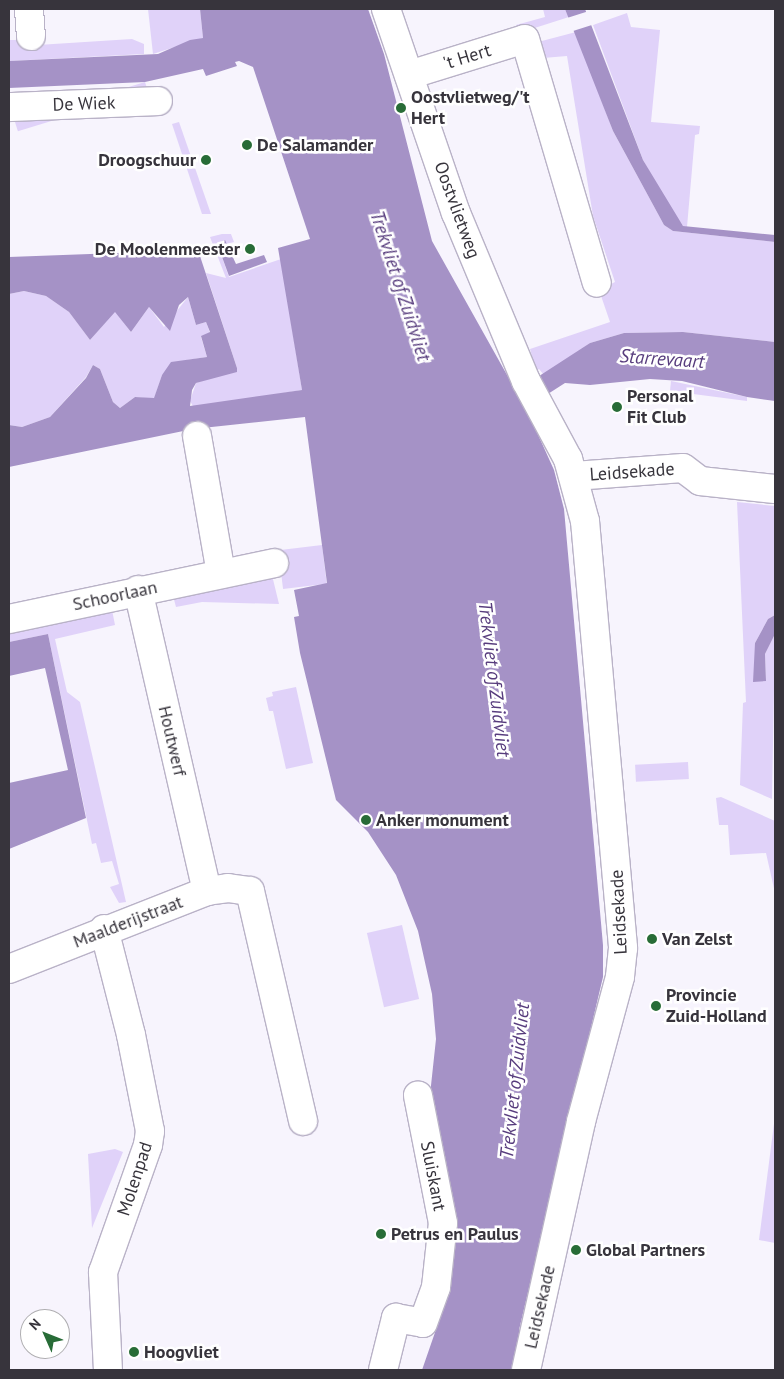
<!DOCTYPE html>
<html>
<head>
<meta charset="utf-8">
<style>
  body { margin:0 }
  #map { position:relative; width:784px; height:1379px; overflow:hidden; background:#f7f4fd; font-family:"PT Sans",sans-serif }
  div>[style] { position:absolute }
  [style*='--x'] { left:calc(var(--x)*1px); top:calc(var(--y)*1px); width:calc(var(--w)*1px); rotate:calc(var(--a)*1deg) }
  .green>* { inset:0; background:#e0d2f9; transform-origin:0 0 }
  .water>* { inset:0; background:#a592c6 }
  .pier>* { inset:0; background:#f7f4fd }
  .roads { filter:drop-shadow(1px 0 #b9b2c7) drop-shadow(-1px 0 #b9b2c7) drop-shadow(0 1px #b9b2c7) drop-shadow(0 -1px #b9b2c7) }
  .minor>* { height:28px; margin:-14px; padding:0 14px; transform-origin:14px; border-radius:14px; background:#fff }
  .dots>* { width:14px; height:14px; translate:-50% -50%; box-sizing:border-box; border:2px solid #fff; border-radius:50% }
  span { translate:-50% -50%; white-space:nowrap; text-align:center; line-height:1.15; -webkit-text-stroke:5px #fff; paint-order:stroke }
  .street-label { font-size:18px; color:#37343c }
  .poi-label { font-size:18px; color:#37343c; font-weight:700 }
  .left { translate:0 -50%; text-align:left }
  .right { translate:-100% -50%; text-align:right }
  .water-label { font-size:19px; color:#573c7d; font-style:italic }
  .frame { position:absolute; inset:0; border:10px solid #37343c; pointer-events:none }
  .north { position:absolute; left:20px; top:1309px; width:50px; height:50px; box-sizing:border-box; background:#fff; border:1px solid #afaeb1; border-radius:50%; rotate:314deg; font-size:14px; font-weight:700; line-height:20px; text-align:center; color:#37343c }
  .north::after { content:''; display:block; margin:auto; width:18px; height:22px; background:#286c37; clip-path:polygon(50% 0,100% 100%,50% 72%,0 100%) }
</style>
</head>
<body>
<div id="map">
  <div class="green">
    <i style="clip-path:polygon(148px 9px,200px 9px,203px 38px,153px 54px)"></i>
    <i style="clip-path:polygon(543px 9px,565px 9px,569px 17px,519px 33px,516px 25px,545px 17px)"></i>
    <i style="clip-path:polygon(627px 13px,631px 27px,660px 30px,651px 122px,700px 126px,699px 134px,695px 135px,687px 227px,683px 226px,668px 205px,643px 160px,593px 25px)"></i>
    <i style="clip-path:polygon(576px 32px,613px 131px,664px 225px,673px 231px,775px 242px,775px 342px,683px 332px,624px 333px,590px 343px,544px 375px,539px 369px,536px 371px,530px 349px,610px 322px,599px 290px,615px 282px,593px 216px,567px 56px,543px 58px,538px 42px)"></i>
    <i style="clip-path:polygon(132px 39px,144px 44px,144px 54px,9px 61px,9px 40px,22px 40px,22px 46px)"></i>
    <i style="left:145px;top:82px;width:10px;height:136px;rotate:73deg"></i>
    <i style="clip-path:polygon(179px 122px,211px 214px,202px 214px,172px 124px)"></i>
    <i style="clip-path:polygon(222px 234px,231px 234px,234px 242px,218px 246px,229px 277px,281px 259px,302px 390px,194px 408px,190px 401px,196px 383px,237px 368px,206px 273px,226px 278px,210px 237px)"></i>
    <i style="clip-path:polygon(24px 291px,46px 296px,69px 312px,90px 340px,115px 311px,131px 332px,149px 307px,164px 327px,188px 297px,196px 325px,206px 322px,210px 333px,201px 337px,207px 357px,187px 360px,162px 375px,154px 399px,135px 397px,120px 408px,113px 402px,100px 369px,93px 365px,86px 377px,50px 417px,22px 427px,9px 425px,9px 294px)"></i>
    <i style="clip-path:polygon(671px 381px,747px 397px,747px 401px,670px 391px)"></i>
    <i style="clip-path:polygon(737px 502px,775px 506px,775px 615px,768px 619px,755px 643px,766px 681px,765px 654px,775px 634px,772px 799px,740px 785px,743px 703px,746px 702px)"></i>
    <i style="left:322px;top:545px;width:39px;height:44px;rotate:83deg"></i>
    <i style="clip-path:polygon(271px 571px,279px 604px,202px 602px,176px 607px,172px 592px)"></i>
    <i style="clip-path:polygon(111px 605px,115px 625px,55px 639px,67px 692px,80px 702px,126px 902px,119px 903px,110px 887px,119px 884px,112px 861px,101px 863px,96px 843px,92px 844px,48px 634px,9px 642px,9px 627px)"></i>
    <i style="clip-path:polygon(296px 687px,313px 763px,286px 769px,273px 711px,269px 711px,266px 698px,273px 696px,272px 692px)"></i>
    <i style="left:688px;top:762px;width:17px;height:53px;rotate:87deg"></i>
    <i style="clip-path:polygon(721px 797px,775px 821px,775px 893px,766px 853px,730px 855px,728px 825px,719px 825px,716px 798px)"></i>
    <i style="left:402px;top:925px;width:76px;height:36px;rotate:77deg"></i>
    <i style="clip-path:polygon(775px 1116px,775px 1243px,759px 1240px)"></i>
    <i style="clip-path:polygon(115px 1149px,123px 1152px,92px 1228px,88px 1154px)"></i>
  </div>
  <div class="water">
    <i style="clip-path:polygon(200px 9px,368px 9px,384px 54px,432px 241px,516px 391px,590px 343px,624px 333px,683px 332px,775px 342px,775px 401px,747px 397px,682px 381px,650px 379px,590px 385px,565px 383px,526px 408px,554px 470px,564px 509px,603px 945px,603px 977px,519px 1330px,525px 1332px,515px 1370px,422px 1370px,450px 1289px,450px 1220px,429px 1104px,436px 1039px,432px 994px,418px 931px,396px 875px,368px 832px,336px 800px,300px 653px,294px 617px,299px 616px,294px 590px,327px 583px,305px 417px,193px 429px,9px 467px,9px 425px,22px 427px,50px 417px,86px 378px,93px 365px,100px 369px,113px 402px,120px 408px,135px 397px,154px 398px,162px 375px,171px 362px,207px 357px,201px 336px,210px 332px,206px 322px,196px 325px,188px 297px,179px 305px,170px 331px,149px 307px,131px 332px,115px 312px,90px 340px,69px 312px,46px 296px,24px 291px,9px 294px,9px 257px,198px 250px,237px 368px,237px 372px,196px 383px,192px 390px,190px 406px,302px 390px,278px 248px,310px 239px,253px 67px,239px 61px,235px 62px,237px 66px,206px 76px,203px 69px,145px 82px,9px 88px,9px 61px,158px 54px,190px 40px,203px 38px)"></i>
    <i style="clip-path:polygon(565px 9px,585px 9px,643px 160px,683px 226px,775px 235px,775px 242px,673px 231px,664px 225px,613px 131px)"></i>
    <i style="clip-path:polygon(225px 240px,236px 264px,264px 255px,267px 262px,229px 276px,218px 246px)"></i>
    <i style="clip-path:polygon(775px 615px,775px 634px,765px 654px,766px 681px,753px 682px,755px 643px,768px 619px)"></i>
    <i style="clip-path:polygon(48px 634px,86px 818px,9px 849px,9px 783px,68px 770px,45px 668px,9px 676px,9px 642px)"></i>
  </div>
  <div class="pier">
    <i style="clip-path:polygon(589px 11px,595px 24px,573px 31px,567px 18px)"></i>
  </div>
  <div class="roads">
    <div class="minor">
      <i style="--x:29;--y:9;--w:27;--a:86"></i>
      <i style="--x:386;--y:9;--w:216;--a:71.1"></i>
      <i style="--x:456;--y:213;--w:182;--a:67.4"></i>
      <i style="--x:526;--y:381;--w:89;--a:61.7"></i>
      <i style="--x:568;--y:459;--w:64;--a:74.7"></i>
      <i style="--x:585;--y:521;--w:429;--a:84.9"></i>
      <i style="--x:623;--y:948;--w:29;--a:96"></i>
      <i style="--x:620;--y:977;--w:150;--a:105.1"></i>
      <i style="--x:581;--y:1122;--w:254;--a:102.5"></i>
      <i style="--x:409;--y:75;--w:121;--a:-17.2"></i>
      <i style="--x:525;--y:39;--w:254;--a:73.6"></i>
      <i style="--x:9;--y:107;--w:149;--a:-2.3"></i>
      <i style="--x:197;--y:436;--w:140;--a:80.1"></i>
      <i style="--x:574;--y:476;--w:109;--a:-4.2"></i>
      <i style="--x:683;--y:468;--w:21;--a:37"></i>
      <i style="--x:700;--y:481;--w:75;--a:6.1"></i>
      <i style="--x:138;--y:590;--w:309;--a:77.1"></i>
      <i style="--x:9;--y:619;--w:271;--a:-11.9"></i>
      <i style="--x:104;--y:929;--w:109;--a:75.7"></i>
      <i style="--x:131;--y:1035;--w:98;--a:78.8"></i>
      <i style="--x:150;--y:1131;--w:14;--a:98"></i>
      <i style="--x:148;--y:1145;--w:135;--a:109.5"></i>
      <i style="--x:103;--y:1272;--w:98;--a:87.1"></i>
      <i style="--x:9;--y:969;--w:213;--a:-21.5"></i>
      <i style="--x:207;--y:891;--w:21;--a:-8"></i>
      <i style="--x:228;--y:888;--w:22;--a:8"></i>
      <i style="--x:250;--y:891;--w:236;--a:77"></i>
      <i style="--x:383;--y:1370;--w:54;--a:-76"></i>
      <i style="--x:396;--y:1318;--w:27;--a:10"></i>
      <i style="--x:423;--y:1323;--w:38;--a:-70"></i>
      <i style="--x:436;--y:1287;--w:64;--a:-83.8"></i>
      <i style="--x:443;--y:1223;--w:130;--a:-101.1"></i>
    </div>
  </div>
  <div class="dots">
    <i style="left:401px;top:108px;background:#286c37"></i>
    <i style="left:247px;top:145px;background:#286c37"></i>
    <i style="left:206px;top:160px;background:#286c37"></i>
    <i style="left:250px;top:249px;background:#286c37"></i>
    <i style="left:617px;top:407px;background:#286c37"></i>
    <i style="left:366px;top:820px;background:#286c37"></i>
    <i style="left:652px;top:939px;background:#286c37"></i>
    <i style="left:656px;top:1006px;background:#286c37"></i>
    <i style="left:381px;top:1234px;background:#286c37"></i>
    <i style="left:576px;top:1250px;background:#286c37"></i>
    <i style="left:134px;top:1352px;background:#286c37"></i>
  </div>
  <div class="street-label">
    <span style="left:467px;top:57px;rotate:-17deg">'t Hert</span>
    <span style="left:84px;top:104px;rotate:-2deg">De Wiek</span>
    <span style="left:457px;top:210px;rotate:70deg">Oostvlietweg</span>
    <span style="left:632px;top:472px;rotate:-4deg">Leidsekade</span>
    <span style="left:115px;top:596px;rotate:-12deg">Schoorlaan</span>
    <span style="left:172px;top:741px;rotate:77deg">Houtwerf</span>
    <span style="left:619px;top:912px;rotate:-93deg">Leidsekade</span>
    <span style="left:128px;top:922px;rotate:-21deg">Maalderijstraat</span>
    <span style="left:433px;top:1176px;rotate:79deg">Sluiskant</span>
    <span style="left:135px;top:1179px;rotate:-72deg">Molenpad</span>
    <span style="left:540px;top:1307px;rotate:-77deg">Leidsekade</span>
  </div>
  <div class="poi-label">
    <span class="left" style="left:411px;top:108px">Oostvlietweg/'t<br>Hert</span>
    <span class="left" style="left:257px;top:145px">De Salamander</span>
    <span class="right" style="left:196px;top:160px">Droogschuur</span>
    <span class="right" style="left:240px;top:249px">De Moolenmeester</span>
    <span class="left" style="left:627px;top:407px">Personal<br>Fit Club</span>
    <span class="left" style="left:376px;top:820px">Anker monument</span>
    <span class="left" style="left:662px;top:939px">Van Zelst</span>
    <span class="left" style="left:666px;top:1006px">Provincie<br>Zuid-Holland</span>
    <span class="left" style="left:391px;top:1234px">Petrus en Paulus</span>
    <span class="left" style="left:586px;top:1250px">Global Partners</span>
    <span class="left" style="left:144px;top:1352px">Hoogvliet</span>
  </div>
  <div class="water-label">
    <span style="left:400px;top:286px;rotate:72deg">Trekvliet of Zuidvliet</span>
    <span style="left:662px;top:359px;rotate:4deg">Starrevaart</span>
    <span style="left:494px;top:679px;rotate:83deg">Trekvliet of Zuidvliet</span>
    <span style="left:515px;top:1081px;rotate:-84deg">Trekvliet of Zuidvliet</span>
  </div>
  <div class="frame"></div>
  <div class="north">N</div>
</div>
</body>
</html>
